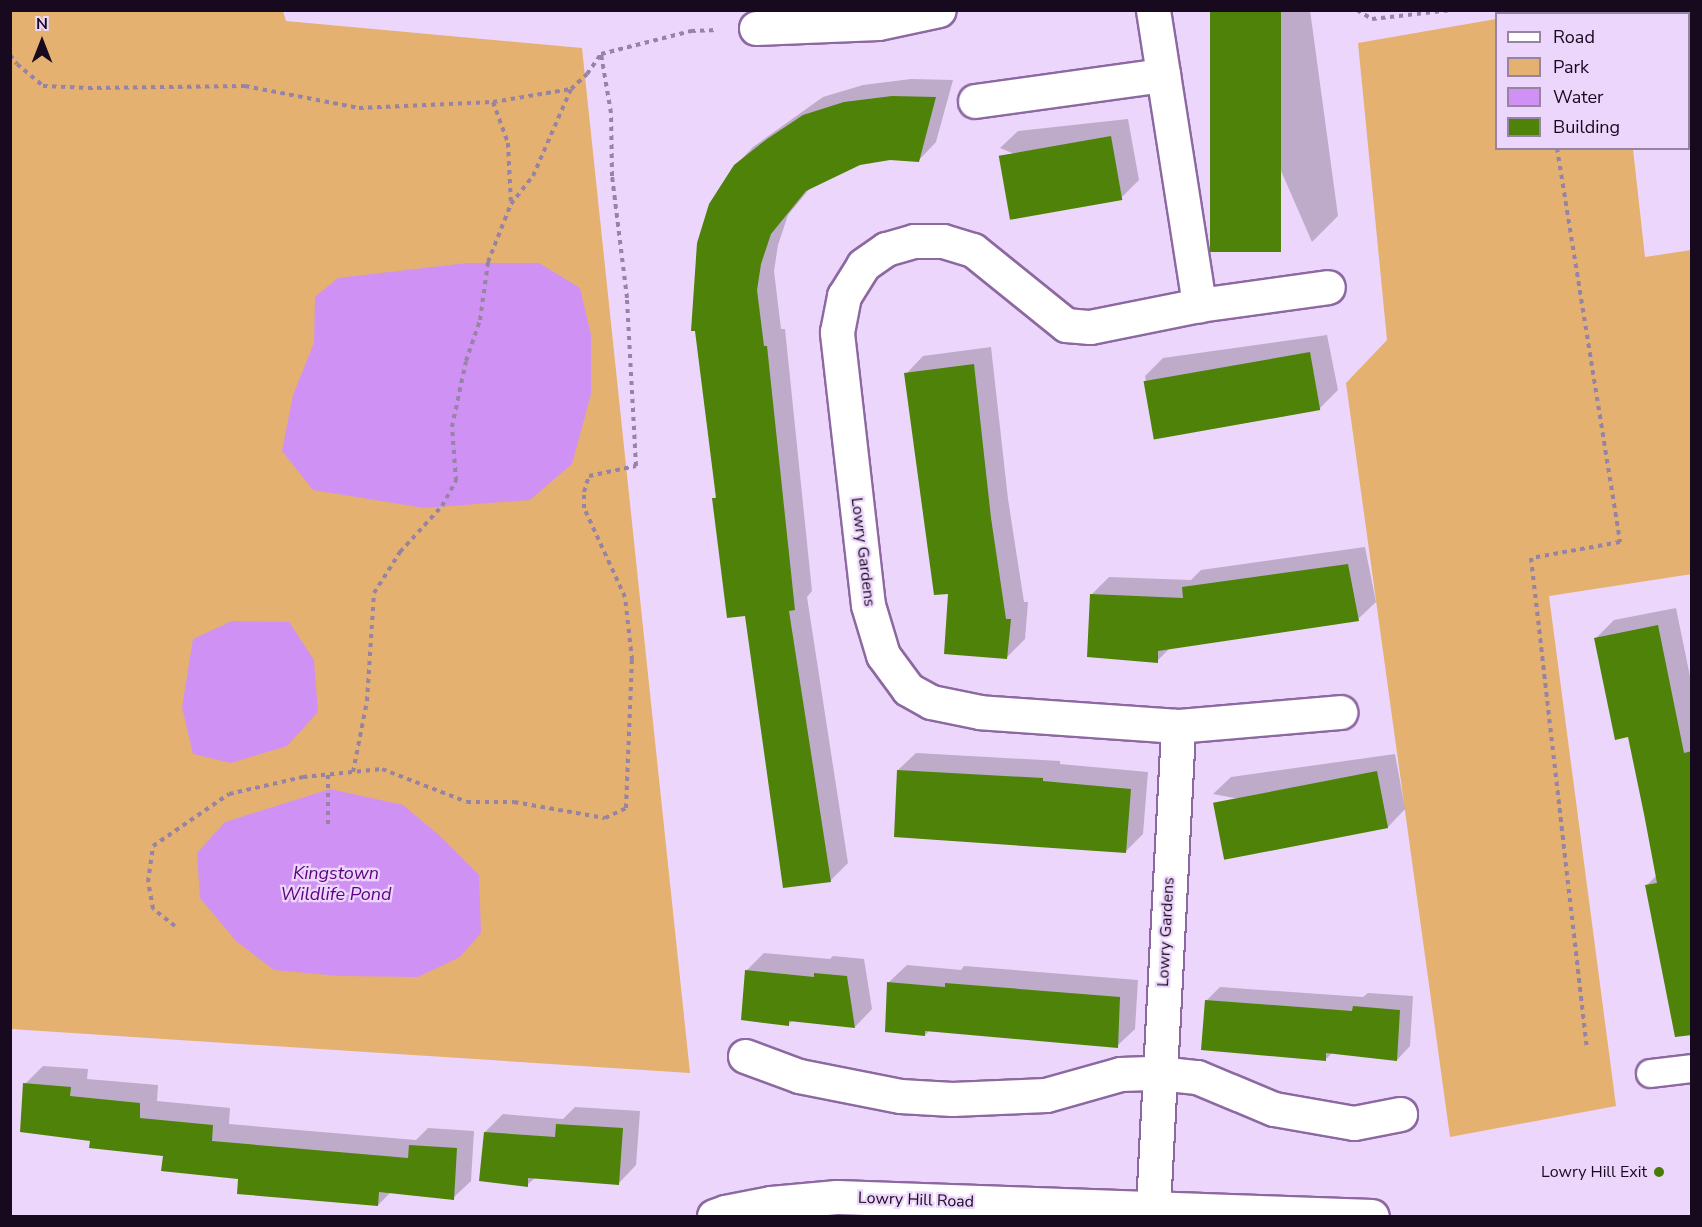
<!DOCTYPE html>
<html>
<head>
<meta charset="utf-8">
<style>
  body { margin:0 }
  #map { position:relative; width:1702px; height:1227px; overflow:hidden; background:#edd6fc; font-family:"Nunito Sans",sans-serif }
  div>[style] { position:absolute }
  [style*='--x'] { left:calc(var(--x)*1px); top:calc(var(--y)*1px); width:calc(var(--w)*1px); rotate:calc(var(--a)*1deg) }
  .green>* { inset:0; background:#e4b170 }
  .water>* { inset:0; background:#cf92f4 }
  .shadow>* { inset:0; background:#0003 }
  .building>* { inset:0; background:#4e8208; transform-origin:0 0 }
  .path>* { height:4px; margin-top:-2px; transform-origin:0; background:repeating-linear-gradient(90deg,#9783a3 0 4.5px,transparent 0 9px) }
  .roads { filter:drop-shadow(2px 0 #8c69a1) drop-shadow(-2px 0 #8c69a1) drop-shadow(0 2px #8c69a1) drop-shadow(0 -2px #8c69a1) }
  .service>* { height:27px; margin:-13.5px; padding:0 13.5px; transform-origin:13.5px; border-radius:13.5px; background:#fff }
  .minor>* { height:33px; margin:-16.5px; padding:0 16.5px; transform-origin:16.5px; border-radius:16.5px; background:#fff }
  .dots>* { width:16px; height:16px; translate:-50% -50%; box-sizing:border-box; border:3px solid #edd6fc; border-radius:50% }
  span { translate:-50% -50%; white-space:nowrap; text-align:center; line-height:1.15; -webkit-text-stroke:4.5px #edd6fc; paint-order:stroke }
  .street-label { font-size:16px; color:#17091e }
  .poi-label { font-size:16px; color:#17091e }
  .right { translate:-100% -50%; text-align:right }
  .water-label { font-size:18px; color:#5c027f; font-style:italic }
  .frame { position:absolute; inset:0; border:12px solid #17091e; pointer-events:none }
  .legend { position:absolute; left:1495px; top:12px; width:195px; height:138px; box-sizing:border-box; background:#edd6fc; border:2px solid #9784a3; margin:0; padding:8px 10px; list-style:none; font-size:18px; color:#17091e }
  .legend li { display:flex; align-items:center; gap:12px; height:30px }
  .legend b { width:30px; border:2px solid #9784a3 }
  .north { position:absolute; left:12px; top:12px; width:60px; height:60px; -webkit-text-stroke:4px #edd6fc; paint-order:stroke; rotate:0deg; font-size:16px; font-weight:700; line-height:24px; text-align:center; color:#17091e }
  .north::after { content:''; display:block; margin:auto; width:21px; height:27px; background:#17091e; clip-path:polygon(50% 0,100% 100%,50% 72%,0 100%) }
</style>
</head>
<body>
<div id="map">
  <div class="green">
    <i style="clip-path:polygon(10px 11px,283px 11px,286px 21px,582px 48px,690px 1073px,11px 1029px)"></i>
    <i style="clip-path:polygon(1496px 19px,1496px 148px,1633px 149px,1645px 257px,1691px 250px,1692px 574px,1549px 596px,1616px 1106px,1450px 1137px,1346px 383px,1387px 340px,1358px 43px)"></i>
  </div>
  <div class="water">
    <i style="clip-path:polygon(467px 263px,539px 263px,580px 288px,591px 335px,591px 394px,572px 464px,530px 500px,424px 508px,313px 490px,282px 451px,293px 395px,314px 343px,315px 297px,338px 278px)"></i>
    <i style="clip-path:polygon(232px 621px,289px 622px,314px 660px,318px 712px,287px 746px,231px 763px,193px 754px,182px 707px,193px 639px)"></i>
    <i style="clip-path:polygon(330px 789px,403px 805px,440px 836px,479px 875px,481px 933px,460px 957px,418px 977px,339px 976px,274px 970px,236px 941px,200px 898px,197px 853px,225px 822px)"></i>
  </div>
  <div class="shadow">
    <i style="clip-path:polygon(1211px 10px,1310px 10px,1338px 216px,1312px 242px)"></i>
    <i style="clip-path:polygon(911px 79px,953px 80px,936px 142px,919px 160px,890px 159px,859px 164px,811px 187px,788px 215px,778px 245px,774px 271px,781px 329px,785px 329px,812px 591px,807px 597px,848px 863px,830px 881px,746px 614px,714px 499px,717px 495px,735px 166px,753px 147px,823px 97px,863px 85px)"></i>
    <i style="clip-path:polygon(1128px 119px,1139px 180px,1121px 198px,1000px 148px,1018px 131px)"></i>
    <i style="clip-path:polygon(1327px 335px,1338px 390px,1320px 408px,1155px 433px,1145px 376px,1163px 358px)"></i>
    <i style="clip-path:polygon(991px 347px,1008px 499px,1024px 602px,1028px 602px,1025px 639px,1007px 657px,950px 592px,906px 374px,923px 356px)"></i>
    <i style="clip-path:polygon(1365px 547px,1376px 602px,1358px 619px,1171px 647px,1157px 661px,1091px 595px,1109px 577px,1191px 580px,1201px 570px)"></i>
    <i style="clip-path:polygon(1676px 608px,1692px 686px,1692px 981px,1646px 886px,1657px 875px,1629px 736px,1596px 638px,1614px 620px)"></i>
    <i style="clip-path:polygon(916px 753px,1060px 761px,1060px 764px,1148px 772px,1143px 834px,1125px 852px,898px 770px)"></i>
    <i style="clip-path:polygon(1395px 754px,1405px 809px,1388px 827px,1213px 794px,1231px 777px)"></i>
    <i style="clip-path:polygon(764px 953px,830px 959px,833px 956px,864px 959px,872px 1009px,855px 1027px,793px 1020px,789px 1024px,746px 971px)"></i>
    <i style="clip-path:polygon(907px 965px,961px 970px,964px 966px,1138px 980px,1135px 1029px,1117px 1046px,930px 1030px,925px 1035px,889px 982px)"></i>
    <i style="clip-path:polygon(1220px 987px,1363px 997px,1368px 993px,1413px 996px,1410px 1046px,1397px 1060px,1333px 1052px,1325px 1060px,1206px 1001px)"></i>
    <i style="clip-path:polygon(43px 1066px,88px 1069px,87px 1079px,158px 1085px,157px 1101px,230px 1108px,229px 1124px,416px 1140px,428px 1128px,474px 1131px,471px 1181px,453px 1198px,391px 1192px,378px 1205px,92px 1140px,25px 1084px)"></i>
    <i style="clip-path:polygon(575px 1107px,640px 1111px,636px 1165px,619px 1183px,536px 1177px,527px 1185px,485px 1132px,503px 1114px,563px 1119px)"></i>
  </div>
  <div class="building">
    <i style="left:1210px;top:10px;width:71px;height:242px"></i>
    <i style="clip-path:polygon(892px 96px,936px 97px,919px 162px,890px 160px,860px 165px,806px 191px,771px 234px,761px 264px,757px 290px,764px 346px,767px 346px,795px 610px,789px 611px,831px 882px,783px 888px,745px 616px,727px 618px,712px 498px,716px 498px,695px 331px,691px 331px,697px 243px,709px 204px,734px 165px,767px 139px,803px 115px,844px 102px)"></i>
    <i style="left:1111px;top:136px;width:65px;height:114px;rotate:80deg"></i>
    <i style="left:1310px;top:352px;width:59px;height:169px;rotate:80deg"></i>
    <i style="clip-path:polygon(974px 364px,991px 518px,1006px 619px,1011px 619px,1007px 659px,944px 654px,948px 594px,934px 595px,904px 373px)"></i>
    <i style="clip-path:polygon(1348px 564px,1359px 621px,1158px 651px,1158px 663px,1087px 657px,1090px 594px,1183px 598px,1182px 587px)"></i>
    <i style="clip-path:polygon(1658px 625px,1684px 753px,1692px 751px,1692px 1035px,1675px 1037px,1645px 885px,1657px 883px,1644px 814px,1628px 737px,1615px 740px,1594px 638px)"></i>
    <i style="clip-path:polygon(897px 770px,1043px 778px,1043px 781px,1131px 789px,1126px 853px,894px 837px)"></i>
    <i style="left:1377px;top:771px;width:58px;height:167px;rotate:79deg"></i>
    <i style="clip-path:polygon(745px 970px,814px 977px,814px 973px,847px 976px,855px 1028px,789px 1021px,789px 1026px,741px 1020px)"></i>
    <i style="clip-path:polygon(887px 982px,945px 987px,945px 983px,1120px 997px,1118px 1048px,925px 1031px,925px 1036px,885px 1032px)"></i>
    <i style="clip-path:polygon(1205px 1000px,1352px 1011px,1353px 1006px,1400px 1010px,1397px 1061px,1326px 1053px,1326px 1061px,1201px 1050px)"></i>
    <i style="clip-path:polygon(23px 1083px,71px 1087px,70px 1096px,140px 1103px,140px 1118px,213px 1125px,212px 1141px,408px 1158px,409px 1145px,457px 1148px,454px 1200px,379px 1192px,378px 1206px,237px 1194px,238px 1179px,161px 1171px,163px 1156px,89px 1148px,90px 1141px,20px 1132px)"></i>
    <i style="clip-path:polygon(556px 1124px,623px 1128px,619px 1185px,528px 1178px,528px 1187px,479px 1181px,484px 1132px,555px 1137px)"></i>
  </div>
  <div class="path">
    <i style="--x:1357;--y:10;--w:17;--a:31"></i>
    <i style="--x:1372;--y:19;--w:80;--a:-6.5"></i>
    <i style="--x:1519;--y:10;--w:5;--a:53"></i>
    <i style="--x:10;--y:55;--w:11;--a:52"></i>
    <i style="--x:17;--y:64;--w:34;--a:40"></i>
    <i style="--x:43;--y:86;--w:45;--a:2.5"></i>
    <i style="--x:88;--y:88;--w:157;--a:-0.7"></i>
    <i style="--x:245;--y:86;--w:116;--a:10.9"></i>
    <i style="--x:359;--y:108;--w:134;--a:-2.6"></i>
    <i style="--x:493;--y:102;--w:79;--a:-9.5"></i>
    <i style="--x:571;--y:89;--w:22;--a:-43"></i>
    <i style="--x:587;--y:74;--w:24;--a:-55"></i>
    <i style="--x:601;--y:54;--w:93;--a:-14.3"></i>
    <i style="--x:691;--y:31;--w:27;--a:-2"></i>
    <i style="--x:493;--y:102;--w:44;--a:69.9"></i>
    <i style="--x:508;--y:143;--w:61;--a:87.2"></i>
    <i style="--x:1557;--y:148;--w:399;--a:80.9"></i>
    <i style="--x:1620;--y:542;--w:90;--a:169.8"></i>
    <i style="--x:1531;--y:558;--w:495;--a:83.5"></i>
    <i style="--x:353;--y:772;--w:72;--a:-78.8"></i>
    <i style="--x:367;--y:701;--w:108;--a:-86.3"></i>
    <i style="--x:374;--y:593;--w:49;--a:-57.6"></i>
    <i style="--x:400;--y:552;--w:62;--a:-47.6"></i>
    <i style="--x:442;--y:506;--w:29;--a:-61"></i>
    <i style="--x:456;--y:481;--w:54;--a:-94.2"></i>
    <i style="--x:452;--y:427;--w:67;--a:-78"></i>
    <i style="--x:466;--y:361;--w:43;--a:-71.1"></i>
    <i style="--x:480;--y:320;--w:59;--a:-82.1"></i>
    <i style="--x:488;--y:262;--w:62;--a:-68.4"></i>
    <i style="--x:511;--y:204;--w:36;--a:-52"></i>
    <i style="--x:533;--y:176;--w:95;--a:-66.4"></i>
    <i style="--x:328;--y:775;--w:50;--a:90"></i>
    <i style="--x:175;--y:926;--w:28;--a:-142"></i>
    <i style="--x:153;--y:909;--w:27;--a:-100"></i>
    <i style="--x:148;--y:882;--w:36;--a:-82"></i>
    <i style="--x:153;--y:846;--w:92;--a:-34.4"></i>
    <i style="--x:229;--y:794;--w:76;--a:-12.9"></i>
    <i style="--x:303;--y:777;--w:79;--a:-5.8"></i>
    <i style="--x:382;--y:769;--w:91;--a:21.2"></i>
    <i style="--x:467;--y:802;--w:47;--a:0"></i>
    <i style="--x:514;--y:802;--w:92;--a:10"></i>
    <i style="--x:605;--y:818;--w:23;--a:-25"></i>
    <i style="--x:626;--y:808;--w:148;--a:-87.7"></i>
    <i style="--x:632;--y:660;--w:63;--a:-96.3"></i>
    <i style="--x:625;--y:597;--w:98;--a:-114.7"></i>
    <i style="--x:584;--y:508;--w:16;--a:-90"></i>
    <i style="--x:584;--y:492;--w:17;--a:-73"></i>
    <i style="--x:589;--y:476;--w:48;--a:-12"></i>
    <i style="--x:636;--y:466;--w:168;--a:-93.1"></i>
    <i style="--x:627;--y:298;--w:123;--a:-97"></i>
    <i style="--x:612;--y:176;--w:63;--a:-90.9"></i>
    <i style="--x:611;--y:113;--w:60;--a:-99.6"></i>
  </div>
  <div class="roads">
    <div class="service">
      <i style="--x:1650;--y:1073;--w:42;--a:-6.8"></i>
    </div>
    <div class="minor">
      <i style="--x:1153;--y:10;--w:299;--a:81.1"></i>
      <i style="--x:756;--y:28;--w:122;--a:-2.3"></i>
      <i style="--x:878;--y:23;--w:62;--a:-12"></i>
      <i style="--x:975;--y:101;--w:190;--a:-7.9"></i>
      <i style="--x:1178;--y:726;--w:163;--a:-4.9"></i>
      <i style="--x:745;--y:1056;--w:58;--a:20.3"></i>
      <i style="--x:799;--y:1076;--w:103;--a:11.2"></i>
      <i style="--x:900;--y:1096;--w:52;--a:3.3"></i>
      <i style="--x:952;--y:1099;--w:94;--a:-2.4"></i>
      <i style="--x:1046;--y:1095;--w:77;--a:-15.8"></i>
      <i style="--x:1120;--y:1074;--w:38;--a:-2"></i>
      <i style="--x:1158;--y:1073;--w:39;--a:6"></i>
      <i style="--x:1197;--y:1077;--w:83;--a:22.6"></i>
      <i style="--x:1274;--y:1109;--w:81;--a:9.9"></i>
      <i style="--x:1354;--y:1123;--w:47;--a:-11.1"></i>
      <i style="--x:1153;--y:1207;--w:482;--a:-87"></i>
      <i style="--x:1178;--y:726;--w:198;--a:-176"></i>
      <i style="--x:980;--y:712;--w:50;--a:-168.5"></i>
      <i style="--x:931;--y:702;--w:26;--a:-151"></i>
      <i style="--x:908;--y:689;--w:42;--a:-126.3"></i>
      <i style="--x:883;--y:655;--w:52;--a:-106.7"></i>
      <i style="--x:868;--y:605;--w:275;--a:-96.5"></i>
      <i style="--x:837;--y:332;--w:37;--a:-79"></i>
      <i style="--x:844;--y:296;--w:36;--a:-58"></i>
      <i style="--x:863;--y:265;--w:28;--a:-35"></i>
      <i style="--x:886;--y:249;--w:29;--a:-16"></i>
      <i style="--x:914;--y:241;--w:29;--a:0"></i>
      <i style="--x:943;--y:241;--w:31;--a:17"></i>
      <i style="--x:973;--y:250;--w:119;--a:38.9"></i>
      <i style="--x:1066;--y:325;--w:24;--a:5"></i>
      <i style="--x:1090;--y:327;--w:111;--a:-11.4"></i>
      <i style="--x:1199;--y:305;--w:130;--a:-7.9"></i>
      <i style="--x:714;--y:1216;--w:12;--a:-20"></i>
      <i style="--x:725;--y:1212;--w:47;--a:-11.1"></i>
      <i style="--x:771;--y:1203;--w:66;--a:-5.2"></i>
      <i style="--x:837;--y:1197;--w:535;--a:2.03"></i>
    </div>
  </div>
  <div class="dots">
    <i style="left:1659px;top:1172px;background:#497a04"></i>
  </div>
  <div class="street-label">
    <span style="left:863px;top:552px;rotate:83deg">Lowry Gardens</span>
    <span style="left:1166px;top:932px;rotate:-87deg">Lowry Gardens</span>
    <span style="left:916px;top:1200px;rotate:2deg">Lowry Hill Road</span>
  </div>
  <div class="poi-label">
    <span class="right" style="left:1647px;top:1172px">Lowry Hill Exit</span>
  </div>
  <div class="water-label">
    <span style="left:336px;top:884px">Kingstown<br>Wildlife Pond</span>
  </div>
  <div class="frame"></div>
  <ul class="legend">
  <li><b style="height:8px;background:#fff"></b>Road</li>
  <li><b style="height:16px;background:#e4b170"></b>Park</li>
  <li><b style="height:16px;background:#cf92f4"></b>Water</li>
  <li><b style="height:16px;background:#4e8208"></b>Building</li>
  </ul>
  <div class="north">N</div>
</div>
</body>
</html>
